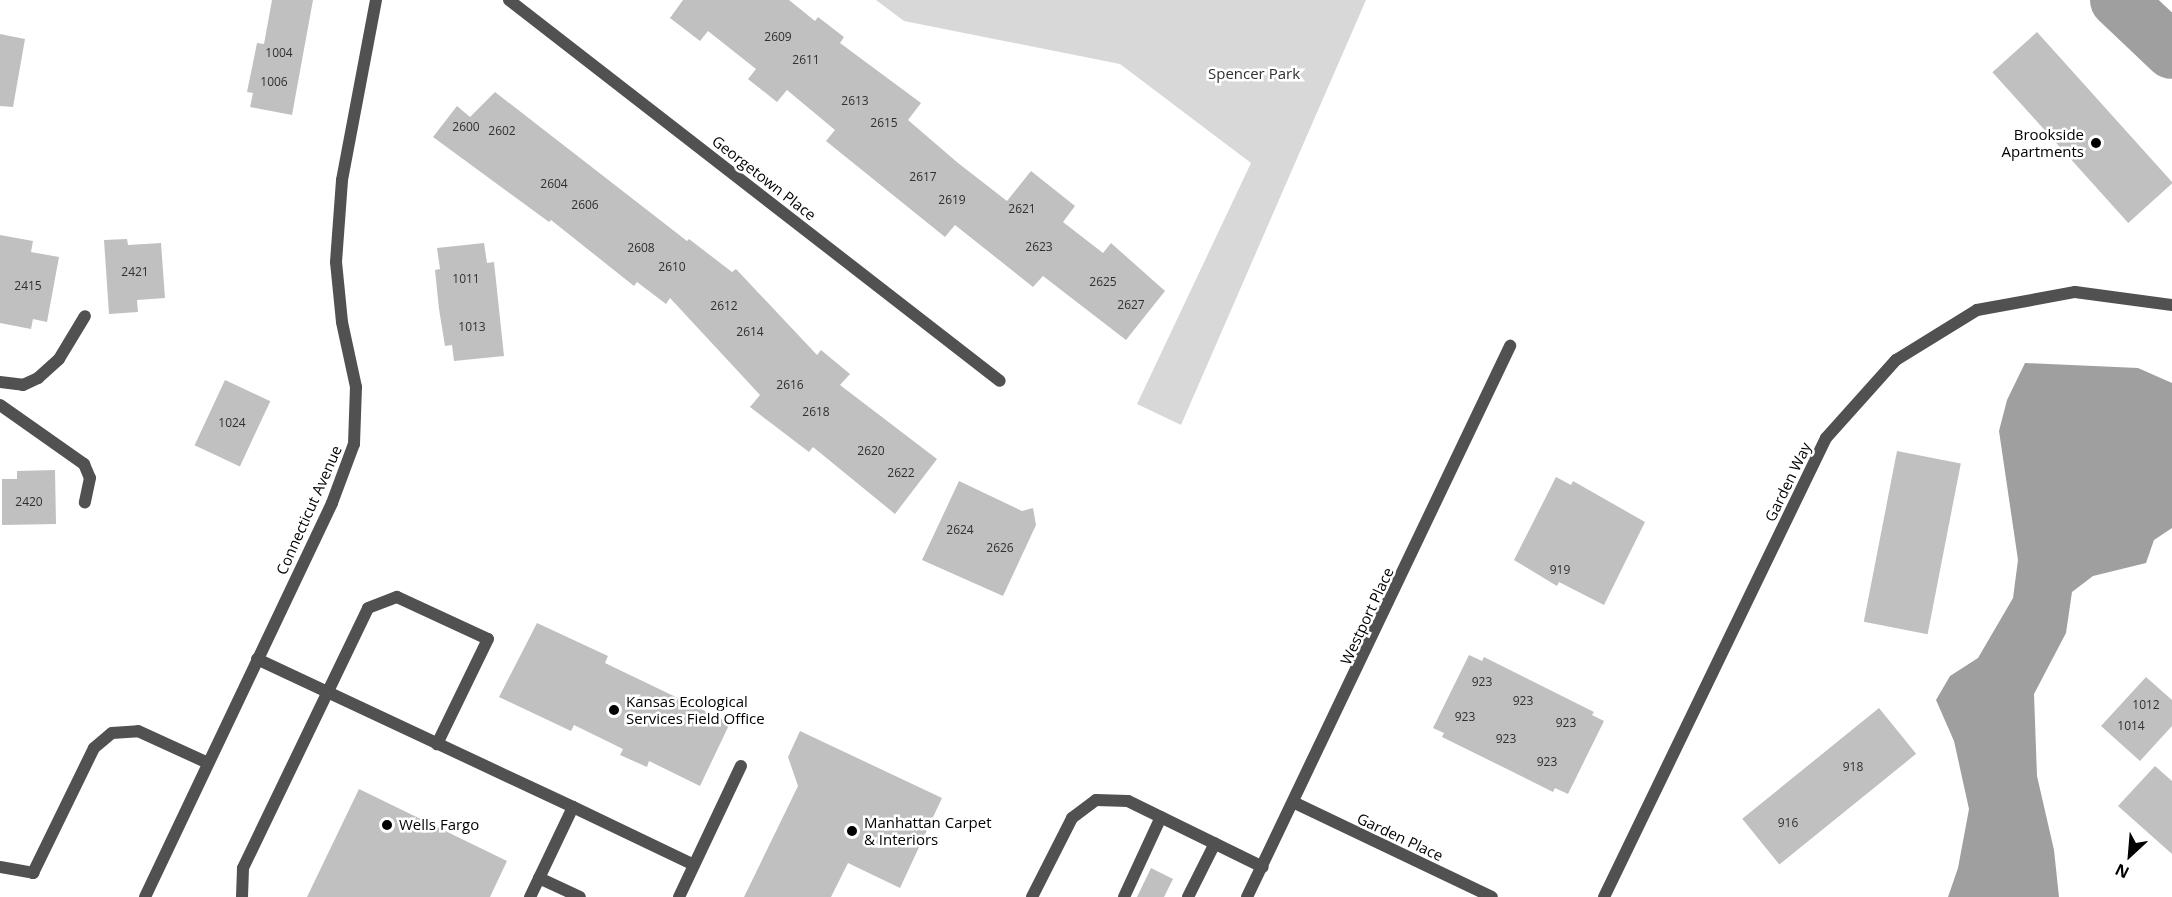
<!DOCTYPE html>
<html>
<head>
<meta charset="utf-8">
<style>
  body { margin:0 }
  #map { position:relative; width:2172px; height:897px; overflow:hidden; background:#fff; font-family:"Open Sans",sans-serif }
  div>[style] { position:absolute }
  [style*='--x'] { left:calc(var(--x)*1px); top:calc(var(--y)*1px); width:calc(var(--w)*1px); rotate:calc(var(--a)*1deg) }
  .green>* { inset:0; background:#d8d8d8 }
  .water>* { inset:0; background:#9f9f9f }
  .river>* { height:56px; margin:-28px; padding:0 28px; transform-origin:28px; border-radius:28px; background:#9f9f9f }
  .building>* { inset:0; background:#c0c0c0; transform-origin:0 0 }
  .service>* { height:12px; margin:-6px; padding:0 6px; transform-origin:6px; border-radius:6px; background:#515151 }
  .minor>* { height:12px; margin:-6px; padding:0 6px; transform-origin:6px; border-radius:6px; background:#515151 }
  .dots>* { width:16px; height:16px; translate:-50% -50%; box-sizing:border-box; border:3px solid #fff; border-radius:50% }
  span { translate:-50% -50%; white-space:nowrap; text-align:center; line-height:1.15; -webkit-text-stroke:5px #fff; paint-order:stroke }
  .number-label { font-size:12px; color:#303030 }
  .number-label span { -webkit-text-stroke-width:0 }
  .park-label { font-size:15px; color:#2f2f2f }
  .poi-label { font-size:15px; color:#000 }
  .right { translate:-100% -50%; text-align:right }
  .left { translate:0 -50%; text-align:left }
  .street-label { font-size:15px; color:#000 }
  .north { position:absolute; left:2100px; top:825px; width:60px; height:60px; -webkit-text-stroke:4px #fff; paint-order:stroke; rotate:206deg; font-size:16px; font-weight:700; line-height:24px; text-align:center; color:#000 }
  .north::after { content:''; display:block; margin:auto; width:21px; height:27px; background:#000; clip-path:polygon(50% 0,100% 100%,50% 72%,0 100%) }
</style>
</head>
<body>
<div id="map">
  <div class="green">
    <i style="clip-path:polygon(876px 0,1366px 0,1181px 425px,1137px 404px,1251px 163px,1120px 64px,904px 21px)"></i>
  </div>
  <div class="water">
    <i style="clip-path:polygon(2025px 363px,2138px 368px,2172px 383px,2172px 528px,2154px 540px,2146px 563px,2093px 576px,2072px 592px,2066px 633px,2034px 694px,2037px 776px,2054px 850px,2059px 897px,1948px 897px,1958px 868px,1969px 809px,1954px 741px,1936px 700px,1950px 676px,1978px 658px,2013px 598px,2018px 560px,1999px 431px,2007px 400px)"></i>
  </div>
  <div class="river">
    <i style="--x:2118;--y:0;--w:74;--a:43.4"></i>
  </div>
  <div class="building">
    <i style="clip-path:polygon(272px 0,313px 0,292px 115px,250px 107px,253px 93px,247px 92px,257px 43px,264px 44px)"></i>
    <i style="clip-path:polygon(683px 0,789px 0,815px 21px,818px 17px,844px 37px,840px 43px,921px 103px,908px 120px,958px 163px,1007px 201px,1031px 171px,1075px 206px,1063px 222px,1103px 253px,1111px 243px,1165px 291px,1126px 340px,1043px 276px,1033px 287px,955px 225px,945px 237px,826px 141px,835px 130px,787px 90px,777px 102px,748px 79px,756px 69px,708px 31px,700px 41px,670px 18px)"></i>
    <i style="left:2037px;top:32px;width:203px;height:60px;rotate:48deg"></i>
    <i style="clip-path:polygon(0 34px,25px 39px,13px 107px,0 106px)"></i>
    <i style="clip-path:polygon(495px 92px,687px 241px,689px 239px,732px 272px,736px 269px,817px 355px,821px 350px,850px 374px,840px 385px,937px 459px,895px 514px,813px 447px,809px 452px,750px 407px,760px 395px,670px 298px,666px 304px,637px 282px,634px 286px,551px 220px,549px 222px,433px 137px,457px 106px,470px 117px)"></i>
    <i style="clip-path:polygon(0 235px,33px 241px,31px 252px,59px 257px,47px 322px,33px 319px,31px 329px,0 323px)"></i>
    <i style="clip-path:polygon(127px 239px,128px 245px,161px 243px,165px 298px,137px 300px,138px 312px,109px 314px,104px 240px)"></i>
    <i style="clip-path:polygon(484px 243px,487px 263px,494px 262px,504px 356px,454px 361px,452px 345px,445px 346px,439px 309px,435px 270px,440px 269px,437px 248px)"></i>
    <i style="left:225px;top:380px;width:50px;height:72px;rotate:25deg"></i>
    <i style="left:1897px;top:451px;width:65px;height:174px;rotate:11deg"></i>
    <i style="clip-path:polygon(55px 470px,56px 524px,2px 525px,2px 479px,17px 479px,17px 471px)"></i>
    <i style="clip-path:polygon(1556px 477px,1571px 485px,1573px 481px,1645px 522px,1604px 605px,1559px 582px,1557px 586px,1514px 560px)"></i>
    <i style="clip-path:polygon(959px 481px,1022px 511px,1033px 508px,1036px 525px,1003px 596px,922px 560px)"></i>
    <i style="clip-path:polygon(537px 623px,608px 656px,605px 663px,730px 723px,700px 786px,649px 761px,647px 767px,620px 755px,623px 749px,574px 725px,571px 731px,499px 697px)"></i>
    <i style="clip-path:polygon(1469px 655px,1482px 661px,1484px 657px,1594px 712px,1592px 715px,1604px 721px,1568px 794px,1555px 788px,1553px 792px,1511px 771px,1442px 737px,1444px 733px,1433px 728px)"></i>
    <i style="clip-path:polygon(2146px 677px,2172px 700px,2172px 726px,2140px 761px,2101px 726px)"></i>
    <i style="left:1879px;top:708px;width:59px;height:176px;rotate:51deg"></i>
    <i style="clip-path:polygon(800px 731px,942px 798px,900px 888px,848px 863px,831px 897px,744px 897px,798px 786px,788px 757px)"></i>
    <i style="clip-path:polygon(2155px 766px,2172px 781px,2172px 854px,2118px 806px)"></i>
    <i style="clip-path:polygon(359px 789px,507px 861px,490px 897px,307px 897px)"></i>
    <i style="clip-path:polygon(1151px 868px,1173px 879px,1164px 897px,1137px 897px)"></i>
  </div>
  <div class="service">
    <i style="--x:0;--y:382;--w:23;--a:7"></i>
    <i style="--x:23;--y:385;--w:17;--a:-25"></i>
    <i style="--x:38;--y:378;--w:28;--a:-42"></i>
    <i style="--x:59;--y:359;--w:50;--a:-58.8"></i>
    <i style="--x:0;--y:405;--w:103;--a:35.1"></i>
    <i style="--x:84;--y:464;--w:15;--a:67"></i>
    <i style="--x:90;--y:478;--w:25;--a:102"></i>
    <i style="--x:257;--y:659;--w:349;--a:25.1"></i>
    <i style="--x:573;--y:807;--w:100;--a:115.5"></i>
    <i style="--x:573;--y:807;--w:134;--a:25.6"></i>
    <i style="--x:0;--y:867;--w:34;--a:10"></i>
    <i style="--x:33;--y:873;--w:139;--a:-64"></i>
    <i style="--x:94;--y:748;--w:23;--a:-40"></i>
    <i style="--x:112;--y:733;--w:26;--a:-4"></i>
    <i style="--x:138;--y:731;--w:77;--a:24.6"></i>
    <i style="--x:539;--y:878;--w:45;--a:24.9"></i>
    <i style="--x:242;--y:897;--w:29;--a:-88"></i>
    <i style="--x:243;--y:868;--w:288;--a:-64.3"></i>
    <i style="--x:368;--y:608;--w:31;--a:-21"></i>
    <i style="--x:397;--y:597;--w:100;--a:24.8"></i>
    <i style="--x:488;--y:639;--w:117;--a:115.9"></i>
    <i style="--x:679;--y:897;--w:145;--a:-64.7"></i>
    <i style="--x:1032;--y:897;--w:89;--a:-63.1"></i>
    <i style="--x:1072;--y:818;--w:30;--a:-37"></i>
    <i style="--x:1096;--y:800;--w:32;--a:2"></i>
    <i style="--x:1128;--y:801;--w:150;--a:26.1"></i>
    <i style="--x:1124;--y:897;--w:88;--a:-65.2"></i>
    <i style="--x:1188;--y:897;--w:60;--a:-63.4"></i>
  </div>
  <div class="minor">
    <i style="--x:509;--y:0;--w:621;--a:37.81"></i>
    <i style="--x:1295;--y:803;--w:218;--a:25.5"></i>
    <i style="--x:145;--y:897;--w:436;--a:-64.6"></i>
    <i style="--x:332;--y:503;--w:63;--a:-69.6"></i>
    <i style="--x:354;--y:444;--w:57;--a:-88"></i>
    <i style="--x:356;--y:387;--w:66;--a:-102.2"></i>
    <i style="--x:342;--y:322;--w:60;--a:-95.7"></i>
    <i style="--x:336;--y:262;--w:82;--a:-85.8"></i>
    <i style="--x:342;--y:180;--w:183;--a:-79.3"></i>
    <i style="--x:1247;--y:897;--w:611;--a:-64.48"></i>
    <i style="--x:1604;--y:897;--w:510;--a:-64.19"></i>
    <i style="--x:1826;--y:438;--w:105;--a:-48.1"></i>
    <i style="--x:1896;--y:360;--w:95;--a:-31.7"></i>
    <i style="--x:1977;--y:310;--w:100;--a:-10.4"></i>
    <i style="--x:2075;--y:292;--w:98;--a:7.6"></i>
  </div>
  <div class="dots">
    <i style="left:2096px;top:143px;background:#000"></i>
    <i style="left:614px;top:710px;background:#000"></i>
    <i style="left:387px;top:825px;background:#000"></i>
    <i style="left:852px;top:831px;background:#000"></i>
  </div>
  <div class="number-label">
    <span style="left:778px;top:37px">2609</span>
    <span style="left:279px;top:53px">1004</span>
    <span style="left:806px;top:60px">2611</span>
    <span style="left:274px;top:82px">1006</span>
    <span style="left:855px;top:101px">2613</span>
    <span style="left:884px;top:123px">2615</span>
    <span style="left:466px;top:127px">2600</span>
    <span style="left:502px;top:131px">2602</span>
    <span style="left:923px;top:177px">2617</span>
    <span style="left:554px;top:184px">2604</span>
    <span style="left:952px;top:200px">2619</span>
    <span style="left:585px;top:205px">2606</span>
    <span style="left:1022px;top:209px">2621</span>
    <span style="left:1039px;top:247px">2623</span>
    <span style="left:641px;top:248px">2608</span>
    <span style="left:672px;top:267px">2610</span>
    <span style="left:135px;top:272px">2421</span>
    <span style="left:466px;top:279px">1011</span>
    <span style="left:1103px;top:282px">2625</span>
    <span style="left:28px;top:286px">2415</span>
    <span style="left:1131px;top:305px">2627</span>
    <span style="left:724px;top:306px">2612</span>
    <span style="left:472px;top:327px">1013</span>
    <span style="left:750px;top:332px">2614</span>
    <span style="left:790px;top:385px">2616</span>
    <span style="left:816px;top:412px">2618</span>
    <span style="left:232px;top:423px">1024</span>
    <span style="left:871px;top:451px">2620</span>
    <span style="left:901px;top:473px">2622</span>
    <span style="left:29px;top:502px">2420</span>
    <span style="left:960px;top:530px">2624</span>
    <span style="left:1000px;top:548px">2626</span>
    <span style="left:1560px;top:570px">919</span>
    <span style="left:1482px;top:682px">923</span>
    <span style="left:1523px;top:701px">923</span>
    <span style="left:2146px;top:705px">1012</span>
    <span style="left:1465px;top:717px">923</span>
    <span style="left:1566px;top:723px">923</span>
    <span style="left:2131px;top:726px">1014</span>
    <span style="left:1506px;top:739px">923</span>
    <span style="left:1547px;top:762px">923</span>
    <span style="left:1853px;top:767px">918</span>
    <span style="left:1788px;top:823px">916</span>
  </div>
  <div class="park-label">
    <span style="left:1254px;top:74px">Spencer Park</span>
  </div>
  <div class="poi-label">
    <span class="right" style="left:2084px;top:143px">Brookside<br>Apartments</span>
    <span class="left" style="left:626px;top:710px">Kansas Ecological<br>Services Field Office</span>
    <span class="left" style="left:864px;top:831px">Manhattan Carpet<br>&amp; Interiors</span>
    <span class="left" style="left:399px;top:825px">Wells Fargo</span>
  </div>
  <div class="street-label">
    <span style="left:764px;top:178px;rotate:38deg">Georgetown Place</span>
    <span style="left:1788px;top:482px;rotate:-64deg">Garden Way</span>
    <span style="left:309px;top:510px;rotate:-66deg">Connecticut Avenue</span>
    <span style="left:1367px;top:616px;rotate:-65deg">Westport Place</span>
    <span style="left:1400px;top:837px;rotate:25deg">Garden Place</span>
  </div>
  <div class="north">N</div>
</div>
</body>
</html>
